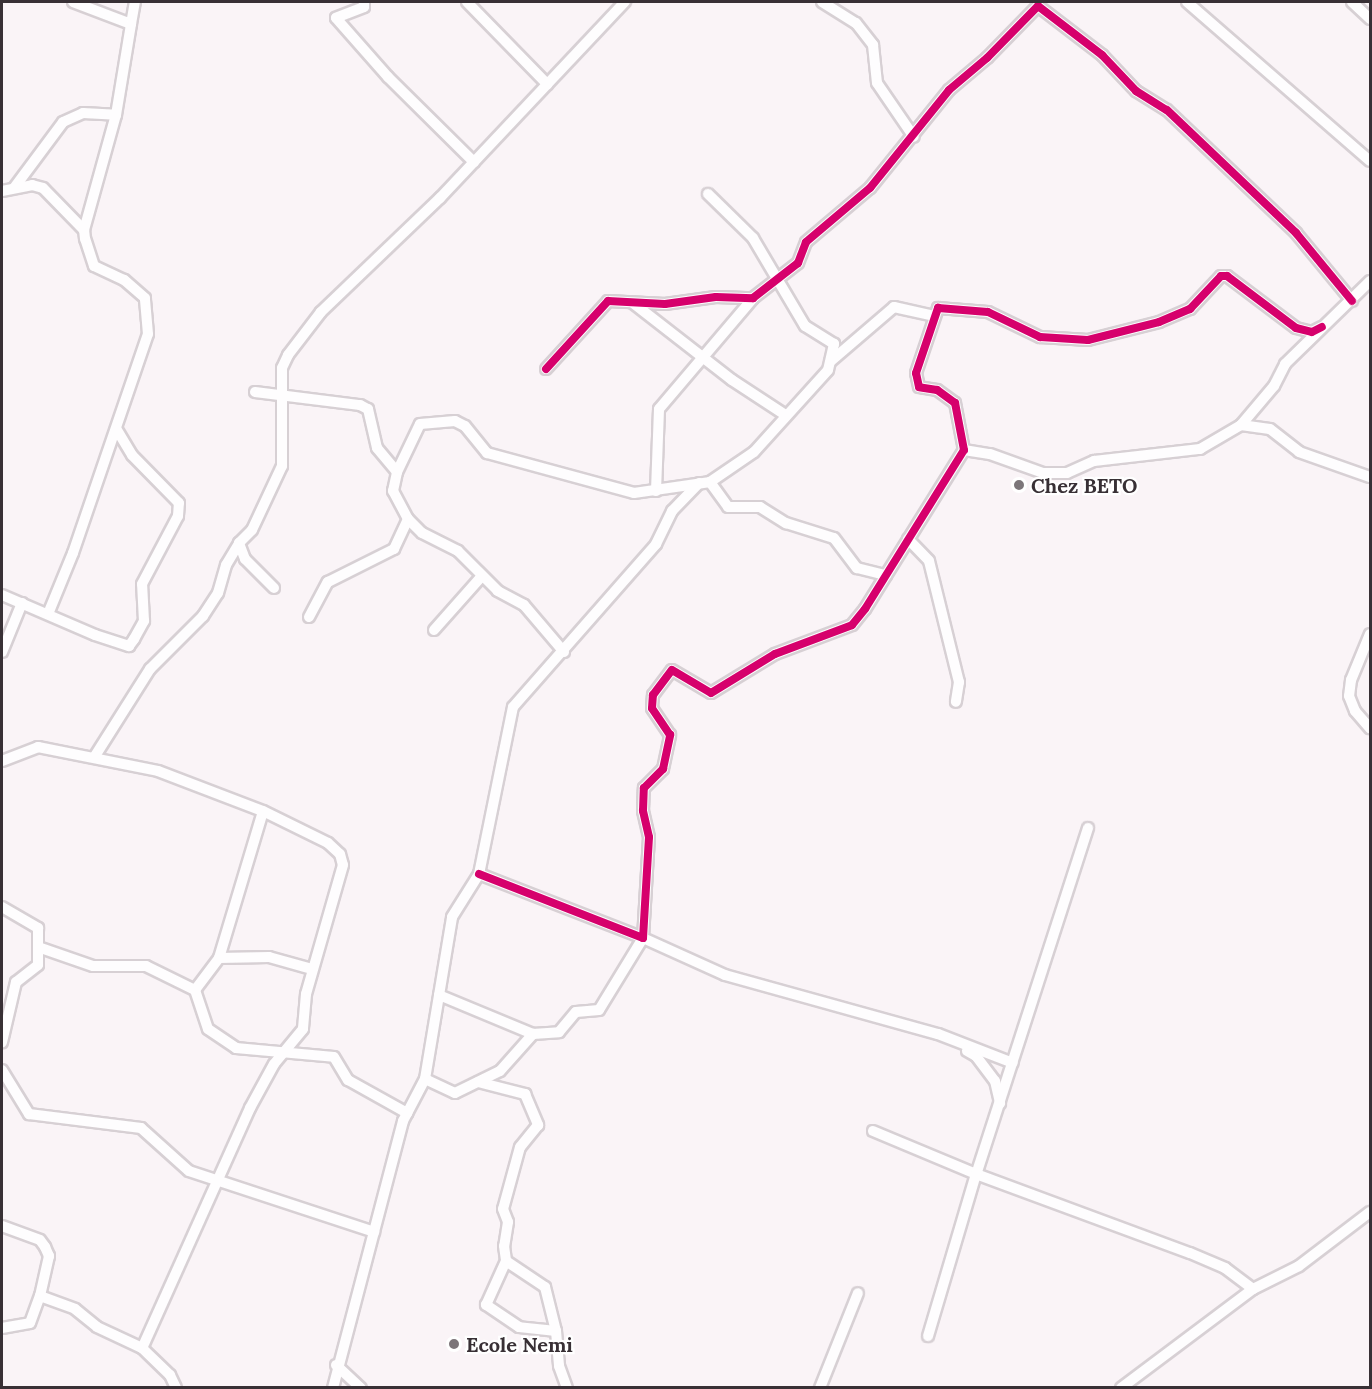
<!DOCTYPE html>
<html>
<head>
<meta charset="utf-8">
<style>
  body { margin:0 }
  #map { position:relative; width:1372px; height:1389px; overflow:hidden; background:#faf4f7; font-family:Lora,serif }
  div>[style] { position:absolute }
  [style*='--x'] { left:calc(var(--x)*1px); top:calc(var(--y)*1px); width:calc(var(--w)*1px); rotate:calc(var(--a)*1deg) }
  .roads { filter:drop-shadow(2px 0 #d7d0d4) drop-shadow(-2px 0 #d7d0d4) drop-shadow(0 2px #d7d0d4) drop-shadow(0 -2px #d7d0d4) }
  .minor>* { height:10px; margin:-5px; padding:0 5px; transform-origin:5px; border-radius:5px; background:#fefdfe }
  .cycleway>* { height:8px; margin:-4px; padding:0 4px; transform-origin:4px; border-radius:4px; background:#d6006c }
  .dots>* { width:16px; height:16px; translate:-50% -50%; box-sizing:border-box; border:3px solid #fff; border-radius:50% }
  span { translate:-50% -50%; white-space:nowrap; text-align:center; line-height:1.15; -webkit-text-stroke:4.5px #fff; paint-order:stroke }
  .poi-label { font-size:20px; color:#383035; font-weight:700 }
  .left { translate:0 -50%; text-align:left }
  .frame { position:absolute; inset:0; border:3px solid #383035; pointer-events:none }
</style>
</head>
<body>
<div id="map">
  <div class="roads">
    <div class="minor">
      <i style="--x:73;--y:2;--w:62;--a:20.8"></i>
      <i style="--x:131;--y:24;--w:22;--a:-80"></i>
      <i style="--x:364;--y:2;--w:5;--a:90"></i>
      <i style="--x:364;--y:7;--w:30;--a:159"></i>
      <i style="--x:336;--y:18;--w:79;--a:48.6"></i>
      <i style="--x:388;--y:77;--w:121;--a:44.7"></i>
      <i style="--x:467;--y:2;--w:115;--a:45.7"></i>
      <i style="--x:822;--y:2;--w:40;--a:32"></i>
      <i style="--x:856;--y:23;--w:28;--a:52"></i>
      <i style="--x:873;--y:45;--w:38;--a:84"></i>
      <i style="--x:877;--y:83;--w:65;--a:55.6"></i>
      <i style="--x:1187;--y:2;--w:242;--a:41"></i>
      <i style="--x:1352;--y:2;--w:25;--a:43"></i>
      <i style="--x:14;--y:188;--w:82;--a:-53.4"></i>
      <i style="--x:63;--y:122;--w:22;--a:-24"></i>
      <i style="--x:83;--y:113;--w:33;--a:3"></i>
      <i style="--x:116;--y:115;--w:92;--a:-80.6"></i>
      <i style="--x:2;--y:191;--w:31;--a:-11"></i>
      <i style="--x:32;--y:185;--w:11;--a:15"></i>
      <i style="--x:43;--y:188;--w:59;--a:45.7"></i>
      <i style="--x:633;--y:303;--w:125;--a:37.9"></i>
      <i style="--x:732;--y:380;--w:62;--a:33.2"></i>
      <i style="--x:831;--y:361;--w:83;--a:-40.6"></i>
      <i style="--x:894;--y:307;--w:42;--a:12.4"></i>
      <i style="--x:546;--y:369;--w:92;--a:-47.6"></i>
      <i style="--x:608;--y:301;--w:57;--a:3"></i>
      <i style="--x:665;--y:304;--w:51;--a:-7.8"></i>
      <i style="--x:716;--y:297;--w:37;--a:2"></i>
      <i style="--x:753;--y:298;--w:57;--a:-37.9"></i>
      <i style="--x:798;--y:263;--w:22;--a:-69"></i>
      <i style="--x:806;--y:242;--w:84;--a:-40.2"></i>
      <i style="--x:870;--y:188;--w:126;--a:-51.1"></i>
      <i style="--x:949;--y:90;--w:50;--a:-40.1"></i>
      <i style="--x:987;--y:58;--w:73;--a:-45.6"></i>
      <i style="--x:1038;--y:6;--w:81;--a:37.4"></i>
      <i style="--x:1102;--y:55;--w:50;--a:46.6"></i>
      <i style="--x:1136;--y:91;--w:36;--a:32"></i>
      <i style="--x:1167;--y:110;--w:178;--a:43.6"></i>
      <i style="--x:1296;--y:233;--w:88;--a:50.5"></i>
      <i style="--x:255;--y:392;--w:106;--a:7.1"></i>
      <i style="--x:360;--y:405;--w:9;--a:27"></i>
      <i style="--x:368;--y:409;--w:40;--a:77"></i>
      <i style="--x:377;--y:448;--w:31;--a:50"></i>
      <i style="--x:1241;--y:425;--w:51;--a:-49.8"></i>
      <i style="--x:1274;--y:386;--w:25;--a:-63"></i>
      <i style="--x:1285;--y:364;--w:119;--a:-44.3"></i>
      <i style="--x:964;--y:450;--w:26;--a:9"></i>
      <i style="--x:990;--y:454;--w:56;--a:19.7"></i>
      <i style="--x:1043;--y:473;--w:24;--a:0"></i>
      <i style="--x:1067;--y:473;--w:30;--a:-24"></i>
      <i style="--x:1094;--y:461;--w:107;--a:-6.5"></i>
      <i style="--x:1200;--y:449;--w:48;--a:-30.3"></i>
      <i style="--x:1241;--y:425;--w:29;--a:8"></i>
      <i style="--x:1270;--y:429;--w:37;--a:38"></i>
      <i style="--x:1299;--y:452;--w:75;--a:19.4"></i>
      <i style="--x:710;--y:482;--w:31;--a:54"></i>
      <i style="--x:728;--y:507;--w:32;--a:0"></i>
      <i style="--x:760;--y:507;--w:31;--a:32"></i>
      <i style="--x:786;--y:523;--w:50;--a:17.4"></i>
      <i style="--x:834;--y:538;--w:38;--a:53"></i>
      <i style="--x:857;--y:568;--w:30;--a:14"></i>
      <i style="--x:656;--y:491;--w:82;--a:-87.9"></i>
      <i style="--x:659;--y:409;--w:145;--a:-49.7"></i>
      <i style="--x:908;--y:539;--w:30;--a:46"></i>
      <i style="--x:929;--y:561;--w:125;--a:76.1"></i>
      <i style="--x:959;--y:682;--w:20;--a:99"></i>
      <i style="--x:274;--y:588;--w:41;--a:-135"></i>
      <i style="--x:245;--y:559;--w:17;--a:-111"></i>
      <i style="--x:239;--y:543;--w:18;--a:-45"></i>
      <i style="--x:252;--y:530;--w:71;--a:-64.9"></i>
      <i style="--x:282;--y:466;--w:98;--a:-90"></i>
      <i style="--x:282;--y:368;--w:14;--a:-65"></i>
      <i style="--x:288;--y:355;--w:54;--a:-52.5"></i>
      <i style="--x:321;--y:312;--w:165;--a:-43.8"></i>
      <i style="--x:440;--y:198;--w:270;--a:-46.7"></i>
      <i style="--x:2;--y:595;--w:101;--a:23.3"></i>
      <i style="--x:95;--y:635;--w:36;--a:18"></i>
      <i style="--x:129;--y:646;--w:9;--a:-54"></i>
      <i style="--x:134;--y:639;--w:21;--a:-61"></i>
      <i style="--x:144;--y:621;--w:37;--a:-93"></i>
      <i style="--x:142;--y:584;--w:77;--a:-62.1"></i>
      <i style="--x:178;--y:516;--w:13;--a:-86"></i>
      <i style="--x:179;--y:503;--w:67;--a:-134.4"></i>
      <i style="--x:132;--y:455;--w:29;--a:-121"></i>
      <i style="--x:48;--y:614;--w:66;--a:-67.7"></i>
      <i style="--x:73;--y:553;--w:231;--a:-71.1"></i>
      <i style="--x:148;--y:334;--w:36;--a:-95"></i>
      <i style="--x:145;--y:298;--w:28;--a:-139"></i>
      <i style="--x:124;--y:280;--w:33;--a:-155"></i>
      <i style="--x:94;--y:266;--w:28;--a:-108"></i>
      <i style="--x:85;--y:239;--w:9;--a:-96"></i>
      <i style="--x:84;--y:230;--w:119;--a:-74.5"></i>
      <i style="--x:309;--y:617;--w:40;--a:-62"></i>
      <i style="--x:328;--y:582;--w:74;--a:-26.6"></i>
      <i style="--x:394;--y:549;--w:33;--a:-65"></i>
      <i style="--x:434;--y:630;--w:72;--a:-48.4"></i>
      <i style="--x:1370;--y:634;--w:50;--a:112.4"></i>
      <i style="--x:1351;--y:680;--w:16;--a:97"></i>
      <i style="--x:1349;--y:696;--w:16;--a:68"></i>
      <i style="--x:1355;--y:711;--w:23;--a:49"></i>
      <i style="--x:2;--y:652;--w:53;--a:-67.8"></i>
      <i style="--x:564;--y:652;--w:62;--a:-130.4"></i>
      <i style="--x:524;--y:605;--w:30;--a:-152"></i>
      <i style="--x:498;--y:591;--w:57;--a:-135"></i>
      <i style="--x:458;--y:551;--w:40;--a:-153.4"></i>
      <i style="--x:422;--y:533;--w:20;--a:-135"></i>
      <i style="--x:408;--y:519;--w:32;--a:-118"></i>
      <i style="--x:393;--y:491;--w:19;--a:-78"></i>
      <i style="--x:397;--y:472;--w:53;--a:-64.4"></i>
      <i style="--x:420;--y:424;--w:35;--a:-5"></i>
      <i style="--x:455;--y:421;--w:11;--a:27"></i>
      <i style="--x:465;--y:426;--w:35;--a:51"></i>
      <i style="--x:487;--y:453;--w:152;--a:15.2"></i>
      <i style="--x:634;--y:493;--w:77;--a:-8.2"></i>
      <i style="--x:710;--y:482;--w:53;--a:-34.3"></i>
      <i style="--x:754;--y:452;--w:110;--a:-47.9"></i>
      <i style="--x:828;--y:370;--w:27;--a:-77"></i>
      <i style="--x:834;--y:344;--w:34;--a:-148"></i>
      <i style="--x:805;--y:326;--w:102;--a:-120.6"></i>
      <i style="--x:753;--y:238;--w:63;--a:-135.6"></i>
      <i style="--x:95;--y:756;--w:103;--a:-57.7"></i>
      <i style="--x:150;--y:669;--w:75;--a:-45"></i>
      <i style="--x:203;--y:616;--w:27;--a:-57"></i>
      <i style="--x:218;--y:593;--w:29;--a:-74"></i>
      <i style="--x:226;--y:565;--w:26;--a:-59"></i>
      <i style="--x:2;--y:761;--w:39;--a:-21"></i>
      <i style="--x:38;--y:747;--w:122;--a:11.3"></i>
      <i style="--x:158;--y:771;--w:112;--a:20.9"></i>
      <i style="--x:263;--y:811;--w:72;--a:26.2"></i>
      <i style="--x:328;--y:843;--w:16;--a:43"></i>
      <i style="--x:340;--y:854;--w:11;--a:75"></i>
      <i style="--x:343;--y:865;--w:134;--a:106"></i>
      <i style="--x:306;--y:994;--w:35;--a:95"></i>
      <i style="--x:303;--y:1029;--w:45;--a:129.6"></i>
      <i style="--x:274;--y:1064;--w:50;--a:118.6"></i>
      <i style="--x:250;--y:1108;--w:263;--a:114.2"></i>
      <i style="--x:1088;--y:828;--w:364;--a:107.9"></i>
      <i style="--x:976;--y:1174;--w:228;--a:20.3"></i>
      <i style="--x:1190;--y:1253;--w:38;--a:23"></i>
      <i style="--x:1225;--y:1268;--w:35;--a:37"></i>
      <i style="--x:479;--y:874;--w:176;--a:21.3"></i>
      <i style="--x:643;--y:938;--w:101;--a:-86.6"></i>
      <i style="--x:649;--y:837;--w:27;--a:-103"></i>
      <i style="--x:643;--y:811;--w:23;--a:-88"></i>
      <i style="--x:644;--y:788;--w:27;--a:-45"></i>
      <i style="--x:663;--y:769;--w:35;--a:-78"></i>
      <i style="--x:670;--y:735;--w:32;--a:-124"></i>
      <i style="--x:652;--y:708;--w:13;--a:-86"></i>
      <i style="--x:653;--y:695;--w:31;--a:-53"></i>
      <i style="--x:672;--y:670;--w:45;--a:30.5"></i>
      <i style="--x:711;--y:693;--w:75;--a:-31.4"></i>
      <i style="--x:775;--y:654;--w:82;--a:-20.6"></i>
      <i style="--x:852;--y:625;--w:21;--a:-51"></i>
      <i style="--x:865;--y:609;--w:187;--a:-58.1"></i>
      <i style="--x:964;--y:450;--w:48;--a:-100.8"></i>
      <i style="--x:955;--y:403;--w:22;--a:-144"></i>
      <i style="--x:937;--y:390;--w:18;--a:-171"></i>
      <i style="--x:919;--y:387;--w:14;--a:-102"></i>
      <i style="--x:916;--y:373;--w:69;--a:-71.3"></i>
      <i style="--x:938;--y:308;--w:50;--a:4.6"></i>
      <i style="--x:988;--y:312;--w:58;--a:25.7"></i>
      <i style="--x:1040;--y:337;--w:48;--a:3.6"></i>
      <i style="--x:1088;--y:340;--w:73;--a:-14.2"></i>
      <i style="--x:1159;--y:322;--w:34;--a:-23"></i>
      <i style="--x:1190;--y:309;--w:45;--a:-46.8"></i>
      <i style="--x:1221;--y:276;--w:6;--a:0"></i>
      <i style="--x:1227;--y:276;--w:86;--a:37"></i>
      <i style="--x:1296;--y:328;--w:16;--a:14"></i>
      <i style="--x:1312;--y:332;--w:11;--a:-27"></i>
      <i style="--x:2;--y:907;--w:42;--a:30.3"></i>
      <i style="--x:38;--y:928;--w:37;--a:90"></i>
      <i style="--x:38;--y:965;--w:28;--a:142"></i>
      <i style="--x:16;--y:982;--w:62;--a:103.1"></i>
      <i style="--x:38;--y:947;--w:58;--a:19.1"></i>
      <i style="--x:93;--y:966;--w:53;--a:0"></i>
      <i style="--x:146;--y:966;--w:55;--a:26.1"></i>
      <i style="--x:195;--y:990;--w:41;--a:71.6"></i>
      <i style="--x:208;--y:1029;--w:34;--a:34"></i>
      <i style="--x:236;--y:1048;--w:98;--a:5.2"></i>
      <i style="--x:334;--y:1057;--w:27;--a:59"></i>
      <i style="--x:348;--y:1080;--w:68;--a:29.2"></i>
      <i style="--x:219;--y:958;--w:153;--a:-73.3"></i>
      <i style="--x:195;--y:990;--w:40;--a:-53"></i>
      <i style="--x:219;--y:958;--w:50;--a:-1.1"></i>
      <i style="--x:269;--y:957;--w:45;--a:15.6"></i>
      <i style="--x:439;--y:995;--w:102;--a:22.5"></i>
      <i style="--x:533;--y:1034;--w:26;--a:-4"></i>
      <i style="--x:559;--y:1032;--w:26;--a:-50"></i>
      <i style="--x:576;--y:1012;--w:23;--a:-5"></i>
      <i style="--x:599;--y:1010;--w:84;--a:-58.6"></i>
      <i style="--x:643;--y:938;--w:90;--a:24.3"></i>
      <i style="--x:725;--y:975;--w:221;--a:15.5"></i>
      <i style="--x:938;--y:1034;--w:80;--a:21.1"></i>
      <i style="--x:967;--y:1051;--w:10;--a:29"></i>
      <i style="--x:976;--y:1056;--w:31;--a:53"></i>
      <i style="--x:995;--y:1081;--w:23;--a:77"></i>
      <i style="--x:2;--y:1070;--w:52;--a:58.5"></i>
      <i style="--x:29;--y:1114;--w:113;--a:7.1"></i>
      <i style="--x:141;--y:1128;--w:64;--a:41.9"></i>
      <i style="--x:189;--y:1171;--w:195;--a:18.2"></i>
      <i style="--x:425;--y:1079;--w:33;--a:25"></i>
      <i style="--x:455;--y:1093;--w:50;--a:-26.1"></i>
      <i style="--x:500;--y:1071;--w:50;--a:-48.3"></i>
      <i style="--x:478;--y:1082;--w:49;--a:14.3"></i>
      <i style="--x:525;--y:1094;--w:34;--a:67"></i>
      <i style="--x:538;--y:1125;--w:28;--a:129"></i>
      <i style="--x:520;--y:1147;--w:64;--a:105.3"></i>
      <i style="--x:503;--y:1209;--w:14;--a:69"></i>
      <i style="--x:508;--y:1222;--w:24;--a:99"></i>
      <i style="--x:504;--y:1246;--w:15;--a:82"></i>
      <i style="--x:873;--y:1131;--w:112;--a:22.7"></i>
      <i style="--x:976;--y:1174;--w:169;--a:106.5"></i>
      <i style="--x:2;--y:1226;--w:40;--a:20.2"></i>
      <i style="--x:40;--y:1240;--w:9;--a:54"></i>
      <i style="--x:45;--y:1247;--w:10;--a:66"></i>
      <i style="--x:49;--y:1256;--w:41;--a:102.7"></i>
      <i style="--x:40;--y:1296;--w:37;--a:20"></i>
      <i style="--x:75;--y:1309;--w:28;--a:39"></i>
      <i style="--x:97;--y:1327;--w:50;--a:25"></i>
      <i style="--x:142;--y:1348;--w:39;--a:44"></i>
      <i style="--x:170;--y:1375;--w:14;--a:65"></i>
      <i style="--x:2;--y:1328;--w:28;--a:-10"></i>
      <i style="--x:30;--y:1323;--w:29;--a:-70"></i>
      <i style="--x:556;--y:1331;--w:37;--a:-174"></i>
      <i style="--x:519;--y:1327;--w:40;--a:-146"></i>
      <i style="--x:486;--y:1305;--w:48;--a:-65.6"></i>
      <i style="--x:506;--y:1261;--w:47;--a:33.7"></i>
      <i style="--x:545;--y:1287;--w:45;--a:76"></i>
      <i style="--x:556;--y:1331;--w:35;--a:85"></i>
      <i style="--x:559;--y:1366;--w:23;--a:70"></i>
      <i style="--x:336;--y:1365;--w:34;--a:43"></i>
      <i style="--x:333;--y:1388;--w:276;--a:-75.3"></i>
      <i style="--x:403;--y:1121;--w:47;--a:-62.4"></i>
      <i style="--x:425;--y:1079;--w:164;--a:-80.5"></i>
      <i style="--x:452;--y:917;--w:51;--a:-57.9"></i>
      <i style="--x:479;--y:874;--w:170;--a:-78.5"></i>
      <i style="--x:513;--y:707;--w:217;--a:-48.7"></i>
      <i style="--x:656;--y:544;--w:37;--a:-64"></i>
      <i style="--x:672;--y:511;--w:39;--a:-46"></i>
      <i style="--x:820;--y:1388;--w:102;--a:-68.2"></i>
      <i style="--x:1121;--y:1388;--w:165;--a:-36.9"></i>
      <i style="--x:1253;--y:1289;--w:51;--a:-26.6"></i>
      <i style="--x:1299;--y:1266;--w:89;--a:-37.3"></i>
    </div>
  </div>
  <div class="cycleway">
    <i style="--x:546;--y:369;--w:92;--a:-47.6"></i>
    <i style="--x:608;--y:301;--w:57;--a:3"></i>
    <i style="--x:665;--y:304;--w:51;--a:-7.8"></i>
    <i style="--x:716;--y:297;--w:37;--a:2"></i>
    <i style="--x:753;--y:298;--w:57;--a:-37.9"></i>
    <i style="--x:798;--y:263;--w:22;--a:-69"></i>
    <i style="--x:806;--y:242;--w:84;--a:-40.2"></i>
    <i style="--x:870;--y:188;--w:126;--a:-51.1"></i>
    <i style="--x:949;--y:90;--w:50;--a:-40.1"></i>
    <i style="--x:987;--y:58;--w:73;--a:-45.6"></i>
    <i style="--x:1038;--y:6;--w:81;--a:37.4"></i>
    <i style="--x:1102;--y:55;--w:50;--a:46.6"></i>
    <i style="--x:1136;--y:91;--w:36;--a:32"></i>
    <i style="--x:1167;--y:110;--w:178;--a:43.6"></i>
    <i style="--x:1296;--y:233;--w:88;--a:50.5"></i>
    <i style="--x:479;--y:874;--w:176;--a:21.3"></i>
    <i style="--x:643;--y:938;--w:101;--a:-86.6"></i>
    <i style="--x:649;--y:837;--w:27;--a:-103"></i>
    <i style="--x:643;--y:811;--w:23;--a:-88"></i>
    <i style="--x:644;--y:788;--w:27;--a:-45"></i>
    <i style="--x:663;--y:769;--w:35;--a:-78"></i>
    <i style="--x:670;--y:735;--w:32;--a:-124"></i>
    <i style="--x:652;--y:708;--w:13;--a:-86"></i>
    <i style="--x:653;--y:695;--w:31;--a:-53"></i>
    <i style="--x:672;--y:670;--w:45;--a:30.5"></i>
    <i style="--x:711;--y:693;--w:75;--a:-31.4"></i>
    <i style="--x:775;--y:654;--w:82;--a:-20.6"></i>
    <i style="--x:852;--y:625;--w:21;--a:-51"></i>
    <i style="--x:865;--y:609;--w:187;--a:-58.1"></i>
    <i style="--x:964;--y:450;--w:48;--a:-100.8"></i>
    <i style="--x:955;--y:403;--w:22;--a:-144"></i>
    <i style="--x:937;--y:390;--w:18;--a:-171"></i>
    <i style="--x:919;--y:387;--w:14;--a:-102"></i>
    <i style="--x:916;--y:373;--w:69;--a:-71.3"></i>
    <i style="--x:938;--y:308;--w:50;--a:4.6"></i>
    <i style="--x:988;--y:312;--w:58;--a:25.7"></i>
    <i style="--x:1040;--y:337;--w:48;--a:3.6"></i>
    <i style="--x:1088;--y:340;--w:73;--a:-14.2"></i>
    <i style="--x:1159;--y:322;--w:34;--a:-23"></i>
    <i style="--x:1190;--y:309;--w:45;--a:-46.8"></i>
    <i style="--x:1221;--y:276;--w:6;--a:0"></i>
    <i style="--x:1227;--y:276;--w:86;--a:37"></i>
    <i style="--x:1296;--y:328;--w:16;--a:14"></i>
    <i style="--x:1312;--y:332;--w:11;--a:-27"></i>
  </div>
  <div class="dots">
    <i style="left:1019px;top:485px;background:#7c7579"></i>
    <i style="left:454px;top:1344px;background:#7c7579"></i>
  </div>
  <div class="poi-label">
    <span class="left" style="left:1031px;top:485px">Chez BETO</span>
    <span class="left" style="left:466px;top:1344px">Ecole Nemi</span>
  </div>
  <div class="frame"></div>
</div>
</body>
</html>
